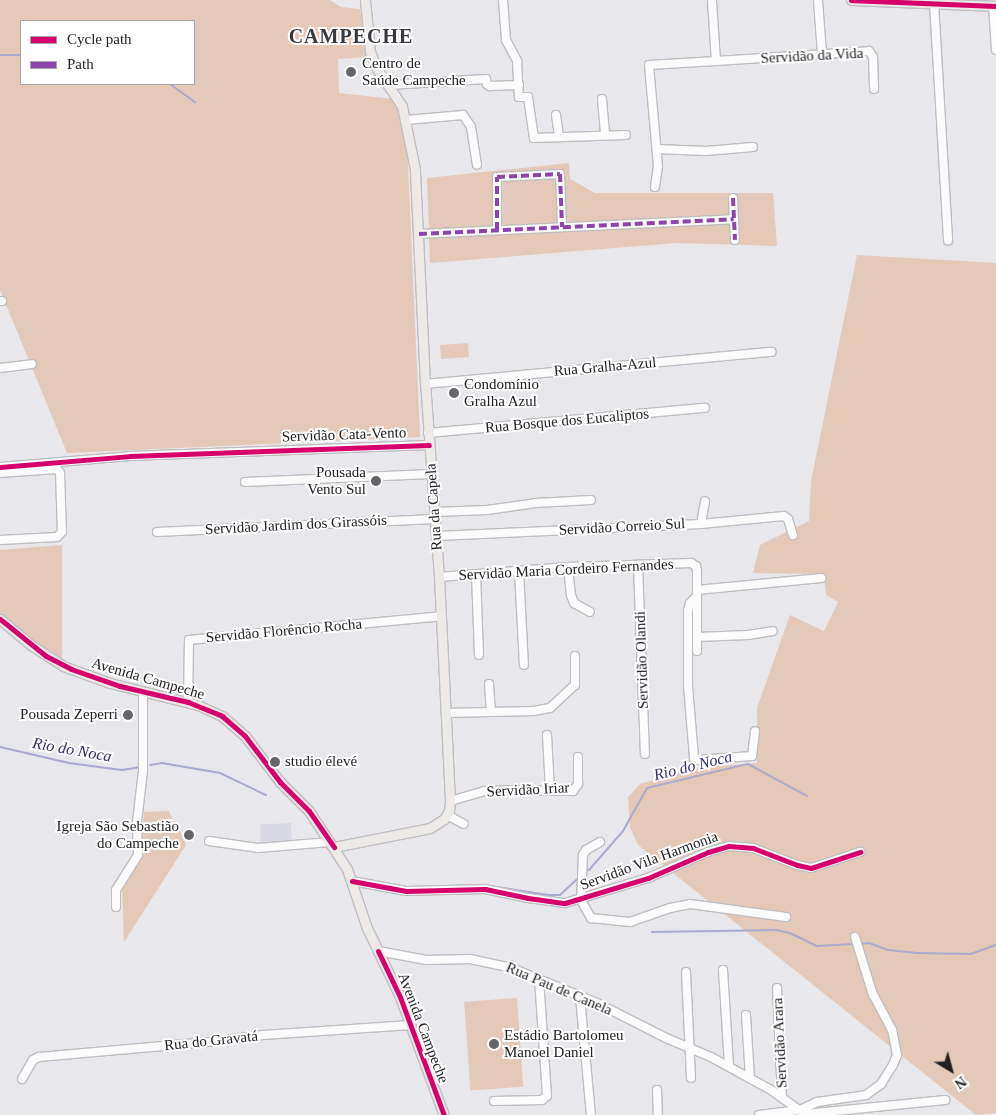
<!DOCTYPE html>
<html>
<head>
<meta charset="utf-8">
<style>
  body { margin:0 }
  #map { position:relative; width:996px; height:1115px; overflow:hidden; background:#e7e7ec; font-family:Georgia,serif }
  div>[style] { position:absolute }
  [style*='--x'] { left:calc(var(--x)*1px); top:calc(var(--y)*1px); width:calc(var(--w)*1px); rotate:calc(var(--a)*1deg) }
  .built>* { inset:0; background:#d9d9e4; transform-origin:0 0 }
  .green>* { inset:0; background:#e4c9b8; transform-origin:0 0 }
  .stream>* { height:2px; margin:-1px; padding:0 1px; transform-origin:1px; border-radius:1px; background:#a9aacf }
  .roads { filter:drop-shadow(1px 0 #bebec2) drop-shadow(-1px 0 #bebec2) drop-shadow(0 1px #bebec2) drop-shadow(0 -1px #bebec2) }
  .minor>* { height:8px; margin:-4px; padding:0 4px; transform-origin:4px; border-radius:4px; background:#fbfbfc }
  .major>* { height:9px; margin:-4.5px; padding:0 4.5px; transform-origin:4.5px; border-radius:4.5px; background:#ede9e6 }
  .quiet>* { height:4px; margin-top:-2px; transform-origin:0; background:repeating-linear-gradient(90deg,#8e44ad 0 8px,transparent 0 12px) }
  .cycleway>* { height:5px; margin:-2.5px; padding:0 2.5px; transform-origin:2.5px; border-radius:2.5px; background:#d6006c }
  .dots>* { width:14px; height:14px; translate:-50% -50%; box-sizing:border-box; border:2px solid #fff; border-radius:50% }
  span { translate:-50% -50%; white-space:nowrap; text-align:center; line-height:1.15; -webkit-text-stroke:4px #fff; paint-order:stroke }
  .street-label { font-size:15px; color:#212124 }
  .poi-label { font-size:15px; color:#212124 }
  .left { translate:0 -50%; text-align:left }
  .right { translate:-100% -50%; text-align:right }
  .water-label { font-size:16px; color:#332d6c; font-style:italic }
  .district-label { font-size:20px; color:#38383f; font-weight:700; letter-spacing:1px }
  .legend { position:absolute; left:20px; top:20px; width:175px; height:65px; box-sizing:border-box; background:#fff; border:1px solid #a6a6a7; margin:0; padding:6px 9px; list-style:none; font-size:15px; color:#212124 }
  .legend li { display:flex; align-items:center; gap:10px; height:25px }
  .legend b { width:25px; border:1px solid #a6a6a7 }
  .north { position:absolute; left:926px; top:1045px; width:50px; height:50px; -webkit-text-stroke:4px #fff; paint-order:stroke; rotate:143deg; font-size:14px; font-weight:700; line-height:20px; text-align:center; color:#212124 }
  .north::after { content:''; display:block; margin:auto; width:18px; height:22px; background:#212124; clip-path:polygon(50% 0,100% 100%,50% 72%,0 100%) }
</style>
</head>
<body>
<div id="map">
  <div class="built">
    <i style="left:291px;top:823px;width:17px;height:31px;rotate:87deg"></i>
  </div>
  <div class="green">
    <i style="clip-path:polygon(evenodd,0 0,330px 0,341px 7px,360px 9px,366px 57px,338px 59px,339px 93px,394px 99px,403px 117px,407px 141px,420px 437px,67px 453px,0 290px,0 0,21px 21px,194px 21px,194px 84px,21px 84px,21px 21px)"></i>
    <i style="clip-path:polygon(569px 163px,570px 179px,595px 193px,773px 193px,777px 246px,676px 243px,430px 263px,427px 178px)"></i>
    <i style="clip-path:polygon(857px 255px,996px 263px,996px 1113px,976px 1115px,638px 845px,630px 827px,628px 797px,640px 784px,691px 768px,757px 763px,757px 708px,790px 615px,824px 631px,838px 602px,826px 595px,824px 574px,753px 573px,760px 545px,809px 521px,811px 481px)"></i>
    <i style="left:468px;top:343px;width:14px;height:28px;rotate:86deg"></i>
    <i style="clip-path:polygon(62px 545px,62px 660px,41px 648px,0 614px,0 550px)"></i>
    <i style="clip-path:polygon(169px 811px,176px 829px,179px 828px,186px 845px,124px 942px,122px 889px,141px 859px,144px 812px)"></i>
    <i style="left:517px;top:998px;width:89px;height:53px;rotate:86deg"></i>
  </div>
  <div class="stream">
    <i style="--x:0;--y:55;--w:21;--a:0"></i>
    <i style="--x:170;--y:84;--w:31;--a:36"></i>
    <i style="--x:0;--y:747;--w:71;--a:13.1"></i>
    <i style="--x:69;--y:763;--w:53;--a:7.5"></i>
    <i style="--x:122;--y:770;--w:19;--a:-9"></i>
    <i style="--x:150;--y:765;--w:12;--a:-9"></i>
    <i style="--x:162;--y:763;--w:59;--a:9.8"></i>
    <i style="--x:220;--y:773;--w:51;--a:25.6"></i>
    <i style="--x:589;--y:870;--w:52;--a:-48.9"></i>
    <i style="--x:623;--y:831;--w:49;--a:-60.8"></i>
    <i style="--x:647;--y:788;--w:104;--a:-13.4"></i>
    <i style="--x:748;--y:764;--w:67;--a:28.5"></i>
    <i style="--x:453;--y:886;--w:30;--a:0"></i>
    <i style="--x:490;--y:886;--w:59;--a:8.8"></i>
    <i style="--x:548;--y:895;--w:12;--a:0"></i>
    <i style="--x:560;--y:895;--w:25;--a:-43"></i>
    <i style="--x:652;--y:932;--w:124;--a:-0.9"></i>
    <i style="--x:776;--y:930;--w:14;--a:12"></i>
    <i style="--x:790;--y:933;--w:30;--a:26"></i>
    <i style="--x:817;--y:946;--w:37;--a:-3"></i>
    <i style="--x:859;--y:944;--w:10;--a:-6"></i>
    <i style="--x:869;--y:943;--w:20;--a:20"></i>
    <i style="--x:888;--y:950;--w:27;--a:6"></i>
    <i style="--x:915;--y:953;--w:56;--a:1"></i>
    <i style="--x:971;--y:954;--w:27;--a:-20"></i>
  </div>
  <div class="roads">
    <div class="minor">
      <i style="--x:503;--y:0;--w:40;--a:85.7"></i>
      <i style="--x:506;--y:40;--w:24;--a:62"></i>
      <i style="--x:517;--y:61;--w:36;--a:87"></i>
      <i style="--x:519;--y:97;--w:9;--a:0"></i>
      <i style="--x:528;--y:97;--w:41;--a:81.7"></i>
      <i style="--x:534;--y:138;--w:92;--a:-1.9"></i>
      <i style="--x:818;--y:0;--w:54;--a:85.8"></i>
      <i style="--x:934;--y:3;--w:238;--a:86.6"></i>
      <i style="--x:993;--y:6;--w:44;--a:86.1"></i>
      <i style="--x:716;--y:61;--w:153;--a:-3.7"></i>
      <i style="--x:869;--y:51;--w:7;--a:56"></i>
      <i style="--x:873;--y:57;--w:32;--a:88"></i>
      <i style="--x:389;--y:85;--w:97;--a:-3.5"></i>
      <i style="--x:486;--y:79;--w:5;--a:79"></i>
      <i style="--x:487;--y:84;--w:4;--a:34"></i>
      <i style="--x:490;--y:86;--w:29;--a:-2"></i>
      <i style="--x:602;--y:99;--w:36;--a:85"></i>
      <i style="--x:556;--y:115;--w:22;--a:82"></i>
      <i style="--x:406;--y:120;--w:57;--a:-5"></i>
      <i style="--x:463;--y:115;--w:14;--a:56"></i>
      <i style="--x:471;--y:127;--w:38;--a:81"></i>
      <i style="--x:657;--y:149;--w:49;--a:2.3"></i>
      <i style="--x:706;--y:151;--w:47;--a:-4.9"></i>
      <i style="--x:655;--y:187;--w:21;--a:-82"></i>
      <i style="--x:658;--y:166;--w:101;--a:-95.1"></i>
      <i style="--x:649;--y:65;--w:67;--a:-3.4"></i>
      <i style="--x:716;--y:61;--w:61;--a:-93.8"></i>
      <i style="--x:733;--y:198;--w:42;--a:87.3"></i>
      <i style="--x:497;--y:230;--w:53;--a:-90"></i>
      <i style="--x:497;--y:177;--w:63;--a:-2.7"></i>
      <i style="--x:560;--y:174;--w:53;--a:87.8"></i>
      <i style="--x:419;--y:234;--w:315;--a:-2.7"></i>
      <i style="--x:0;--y:301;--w:2;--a:0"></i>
      <i style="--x:0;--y:368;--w:32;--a:-7"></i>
      <i style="--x:425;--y:384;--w:348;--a:-5.3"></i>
      <i style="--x:428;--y:433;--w:278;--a:-5.2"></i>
      <i style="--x:0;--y:467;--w:130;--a:-4.8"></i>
      <i style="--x:130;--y:456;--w:299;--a:-2.1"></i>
      <i style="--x:0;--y:473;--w:57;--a:-4"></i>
      <i style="--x:57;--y:469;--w:5;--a:53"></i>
      <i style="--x:60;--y:473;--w:59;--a:88.1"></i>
      <i style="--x:62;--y:532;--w:7;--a:135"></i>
      <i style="--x:57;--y:537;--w:57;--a:177"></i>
      <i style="--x:245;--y:482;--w:186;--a:-2.5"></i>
      <i style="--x:435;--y:512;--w:52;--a:-2.2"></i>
      <i style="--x:487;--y:510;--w:49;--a:-8.1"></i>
      <i style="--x:536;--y:503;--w:55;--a:-3.1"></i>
      <i style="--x:701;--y:524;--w:23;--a:-80"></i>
      <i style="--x:157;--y:532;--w:278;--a:-2.7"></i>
      <i style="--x:437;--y:536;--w:264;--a:-2.6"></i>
      <i style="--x:701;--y:524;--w:83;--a:-5.5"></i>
      <i style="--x:784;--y:516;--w:5;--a:37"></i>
      <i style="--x:788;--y:519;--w:17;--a:73"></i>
      <i style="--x:638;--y:565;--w:189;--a:87.9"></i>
      <i style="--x:568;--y:567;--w:28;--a:84"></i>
      <i style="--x:571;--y:595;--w:9;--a:69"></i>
      <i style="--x:574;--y:603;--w:18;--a:29"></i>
      <i style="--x:519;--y:571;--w:94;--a:87"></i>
      <i style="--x:476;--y:574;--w:81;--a:87.9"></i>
      <i style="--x:439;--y:577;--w:129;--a:-4.4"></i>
      <i style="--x:568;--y:567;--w:123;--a:-1.9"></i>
      <i style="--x:691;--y:563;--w:6;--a:31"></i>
      <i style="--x:696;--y:566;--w:5;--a:79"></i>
      <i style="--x:697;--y:571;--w:80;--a:90"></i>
      <i style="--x:697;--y:590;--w:125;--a:-5.5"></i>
      <i style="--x:697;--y:596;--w:10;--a:135"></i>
      <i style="--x:690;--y:603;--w:8;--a:104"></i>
      <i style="--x:688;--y:611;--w:75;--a:90"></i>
      <i style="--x:688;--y:686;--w:72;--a:85.2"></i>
      <i style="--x:694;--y:758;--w:4;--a:27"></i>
      <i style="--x:698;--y:760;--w:54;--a:-4.2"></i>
      <i style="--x:752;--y:756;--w:25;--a:-83"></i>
      <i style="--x:697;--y:637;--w:51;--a:-2.2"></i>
      <i style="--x:748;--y:635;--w:25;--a:-9"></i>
      <i style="--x:489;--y:684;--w:27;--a:86"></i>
      <i style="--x:188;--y:702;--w:62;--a:-89.1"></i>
      <i style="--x:189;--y:640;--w:253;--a:-5.4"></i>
      <i style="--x:446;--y:713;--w:88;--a:-1.3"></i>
      <i style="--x:534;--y:711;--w:16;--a:-11"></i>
      <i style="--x:550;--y:708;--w:34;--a:-43"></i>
      <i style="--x:575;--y:685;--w:29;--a:-90"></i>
      <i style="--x:547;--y:735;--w:56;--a:86.9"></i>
      <i style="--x:450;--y:801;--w:35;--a:-16"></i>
      <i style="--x:484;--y:791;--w:30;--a:-2"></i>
      <i style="--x:514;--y:790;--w:59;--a:1"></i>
      <i style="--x:573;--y:791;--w:9;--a:-54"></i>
      <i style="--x:578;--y:784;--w:27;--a:-90"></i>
      <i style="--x:447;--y:815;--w:19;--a:28"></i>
      <i style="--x:209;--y:841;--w:49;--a:8.1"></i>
      <i style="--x:258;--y:848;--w:72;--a:-4.8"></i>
      <i style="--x:600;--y:842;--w:16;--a:150"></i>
      <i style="--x:586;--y:850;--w:6;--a:121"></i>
      <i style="--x:583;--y:855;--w:45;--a:92.5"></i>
      <i style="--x:581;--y:900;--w:21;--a:61"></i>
      <i style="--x:591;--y:918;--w:39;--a:6"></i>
      <i style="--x:630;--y:922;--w:42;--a:-19.3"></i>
      <i style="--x:670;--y:908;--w:20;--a:-11"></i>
      <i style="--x:690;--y:904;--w:97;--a:7.7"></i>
      <i style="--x:352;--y:881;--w:55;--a:10.5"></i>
      <i style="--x:406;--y:891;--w:79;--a:-1.5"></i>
      <i style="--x:485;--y:889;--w:44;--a:11.8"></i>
      <i style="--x:528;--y:898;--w:37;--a:8"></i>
      <i style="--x:565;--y:903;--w:87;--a:-16.8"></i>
      <i style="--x:648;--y:878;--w:65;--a:-23.4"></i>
      <i style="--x:708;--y:852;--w:22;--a:-16"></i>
      <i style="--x:729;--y:846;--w:24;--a:5"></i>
      <i style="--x:753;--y:848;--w:47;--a:21.1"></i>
      <i style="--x:797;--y:865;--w:14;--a:12"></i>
      <i style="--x:811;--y:868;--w:52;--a:-18.1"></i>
      <i style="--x:116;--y:907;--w:17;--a:-90"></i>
      <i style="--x:116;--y:890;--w:41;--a:-57.8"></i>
      <i style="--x:138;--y:855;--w:33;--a:-92"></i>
      <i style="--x:137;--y:822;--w:51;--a:-83.3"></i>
      <i style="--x:143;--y:771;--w:79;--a:-90"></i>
      <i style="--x:378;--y:951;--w:49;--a:10.6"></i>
      <i style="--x:426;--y:960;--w:44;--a:-1.3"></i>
      <i style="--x:470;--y:959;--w:40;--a:12"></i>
      <i style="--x:509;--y:967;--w:97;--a:22.3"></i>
      <i style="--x:599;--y:1004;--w:75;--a:26.9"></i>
      <i style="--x:666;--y:1038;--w:49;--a:22.9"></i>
      <i style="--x:711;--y:1057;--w:68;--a:28.8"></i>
      <i style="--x:771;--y:1090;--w:43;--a:35.5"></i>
      <i style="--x:723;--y:970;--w:96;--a:86.4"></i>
      <i style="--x:686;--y:972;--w:106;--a:87.3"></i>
      <i style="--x:777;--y:988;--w:109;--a:87.4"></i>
      <i style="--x:580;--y:997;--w:119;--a:84.7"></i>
      <i style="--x:746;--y:1015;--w:63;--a:86.4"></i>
      <i style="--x:22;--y:1079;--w:22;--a:-60"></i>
      <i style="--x:33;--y:1060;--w:7;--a:-27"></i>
      <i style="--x:39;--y:1057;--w:181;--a:-5.1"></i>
      <i style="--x:219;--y:1041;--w:44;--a:-7.8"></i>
      <i style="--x:263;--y:1035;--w:148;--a:-3.9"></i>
      <i style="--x:657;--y:1090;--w:25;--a:88"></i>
      <i style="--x:494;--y:1101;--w:48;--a:-1.2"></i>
      <i style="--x:542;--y:1100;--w:6;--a:-39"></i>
      <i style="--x:547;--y:1096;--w:116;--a:-93.9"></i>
      <i style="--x:805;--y:1114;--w:141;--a:-5.7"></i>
      <i style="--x:759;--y:1115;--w:41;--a:-7"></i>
      <i style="--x:800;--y:1110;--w:19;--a:-25"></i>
      <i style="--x:817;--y:1102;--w:49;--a:-8.1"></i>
      <i style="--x:866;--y:1095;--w:19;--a:-36"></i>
      <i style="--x:881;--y:1084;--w:22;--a:-58"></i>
      <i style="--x:893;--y:1065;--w:11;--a:-68"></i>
      <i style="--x:897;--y:1055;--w:25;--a:-101"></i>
      <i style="--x:892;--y:1030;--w:40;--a:-118"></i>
      <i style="--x:873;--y:995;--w:61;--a:-107.2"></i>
    </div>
    <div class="major">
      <i style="--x:851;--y:0;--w:145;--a:2.4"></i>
      <i style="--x:0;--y:619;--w:40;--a:40"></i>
      <i style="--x:31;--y:645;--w:38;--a:33"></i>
      <i style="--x:63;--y:666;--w:50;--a:19.9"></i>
      <i style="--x:110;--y:683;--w:91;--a:14"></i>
      <i style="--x:198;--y:705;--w:26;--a:25"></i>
      <i style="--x:222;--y:716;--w:30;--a:41"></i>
      <i style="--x:245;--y:736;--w:58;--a:52.7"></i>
      <i style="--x:280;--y:782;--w:41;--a:45"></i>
      <i style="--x:309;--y:811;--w:69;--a:56.8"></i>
      <i style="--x:347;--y:869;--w:62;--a:71.3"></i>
      <i style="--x:367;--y:928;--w:76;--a:64.4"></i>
      <i style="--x:400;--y:997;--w:126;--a:69.6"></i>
      <i style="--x:334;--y:847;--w:98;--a:-11.2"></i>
      <i style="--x:430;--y:828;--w:17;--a:-33"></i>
      <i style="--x:444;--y:819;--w:9;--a:-58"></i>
      <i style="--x:449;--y:811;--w:10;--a:-84"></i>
      <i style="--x:450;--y:801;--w:224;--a:-92.8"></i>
      <i style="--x:439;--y:577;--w:194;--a:-94.1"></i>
      <i style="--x:425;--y:384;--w:215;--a:-92.7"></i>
      <i style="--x:415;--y:169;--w:64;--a:-101.7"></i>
      <i style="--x:402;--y:106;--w:45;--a:-124"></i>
      <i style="--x:377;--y:69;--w:18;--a:-112"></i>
      <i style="--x:370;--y:52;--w:52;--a:-95.5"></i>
    </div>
  </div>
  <div class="quiet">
    <i style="--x:733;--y:198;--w:42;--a:87.3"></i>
    <i style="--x:497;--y:230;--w:53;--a:-90"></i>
    <i style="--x:497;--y:177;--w:63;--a:-2.7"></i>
    <i style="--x:560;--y:174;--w:53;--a:87.8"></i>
    <i style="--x:419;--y:234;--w:315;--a:-2.7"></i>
  </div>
  <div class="cycleway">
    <i style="--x:851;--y:0;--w:145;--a:2.4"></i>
    <i style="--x:0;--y:467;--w:130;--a:-4.8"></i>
    <i style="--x:130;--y:456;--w:299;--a:-2.1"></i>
    <i style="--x:0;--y:619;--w:59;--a:38.8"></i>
    <i style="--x:46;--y:656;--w:28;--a:27"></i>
    <i style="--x:71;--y:669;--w:52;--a:19.1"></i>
    <i style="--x:120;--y:686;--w:70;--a:13.2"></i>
    <i style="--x:188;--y:702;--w:37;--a:22"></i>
    <i style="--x:222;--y:716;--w:30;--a:41"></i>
    <i style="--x:245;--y:736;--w:58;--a:52.7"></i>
    <i style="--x:280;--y:782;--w:41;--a:45"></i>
    <i style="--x:309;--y:811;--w:44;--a:55.2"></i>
    <i style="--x:352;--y:881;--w:55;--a:10.5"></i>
    <i style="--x:406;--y:891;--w:79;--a:-1.5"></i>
    <i style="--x:485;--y:889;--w:44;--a:11.8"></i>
    <i style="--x:528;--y:898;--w:37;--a:8"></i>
    <i style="--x:565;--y:903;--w:87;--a:-16.8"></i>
    <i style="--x:648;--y:878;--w:65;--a:-23.4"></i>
    <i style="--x:708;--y:852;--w:22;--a:-16"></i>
    <i style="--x:729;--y:846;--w:24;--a:5"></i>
    <i style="--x:753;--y:848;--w:47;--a:21.1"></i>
    <i style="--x:797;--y:865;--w:14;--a:12"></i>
    <i style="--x:811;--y:868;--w:52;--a:-18.1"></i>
    <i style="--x:378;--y:951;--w:51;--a:64.4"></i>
    <i style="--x:400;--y:997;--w:126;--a:69.6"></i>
  </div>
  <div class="dots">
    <i style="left:351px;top:72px;background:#66666a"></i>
    <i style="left:454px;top:393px;background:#66666a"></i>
    <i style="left:376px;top:481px;background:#66666a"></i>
    <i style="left:128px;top:715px;background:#66666a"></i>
    <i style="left:275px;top:762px;background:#66666a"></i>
    <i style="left:189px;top:835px;background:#66666a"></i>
    <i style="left:494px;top:1044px;background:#66666a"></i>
  </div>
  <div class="street-label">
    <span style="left:812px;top:56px;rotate:-3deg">Servidão da Vida</span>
    <span style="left:605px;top:367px;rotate:-5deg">Rua Gralha-Azul</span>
    <span style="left:567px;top:421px;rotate:-5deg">Rua Bosque dos Eucaliptos</span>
    <span style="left:344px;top:435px;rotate:-2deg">Servidão Cata-Vento</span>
    <span style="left:434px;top:507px;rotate:-94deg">Rua da Capela</span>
    <span style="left:296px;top:525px;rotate:-3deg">Servidão Jardim dos Girassóis</span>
    <span style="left:622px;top:527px;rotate:-3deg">Servidão Correio Sul</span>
    <span style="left:566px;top:570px;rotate:-3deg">Servidão Maria Cordeiro Fernandes</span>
    <span style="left:284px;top:631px;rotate:-5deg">Servidão Florêncio Rocha</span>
    <span style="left:642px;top:660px;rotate:-92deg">Servidão Olandi</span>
    <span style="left:148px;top:679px;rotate:16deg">Avenida Campeche</span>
    <span style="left:528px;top:790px;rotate:-3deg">Servidão Iriar</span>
    <span style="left:649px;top:861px;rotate:-20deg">Servidão Vila Harmonia</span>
    <span style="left:559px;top:989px;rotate:23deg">Rua Pau de Canela</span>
    <span style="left:423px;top:1028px;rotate:69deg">Avenida Campeche</span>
    <span style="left:211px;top:1041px;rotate:-6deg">Rua do Gravatá</span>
    <span style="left:780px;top:1043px;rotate:-93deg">Servidão Arara</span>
  </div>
  <div class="poi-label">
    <span class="left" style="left:362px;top:72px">Centro de<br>Saúde Campeche</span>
    <span class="left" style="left:464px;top:393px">Condomínio<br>Gralha Azul</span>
    <span class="right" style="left:366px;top:481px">Pousada<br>Vento Sul</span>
    <span class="right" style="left:118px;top:715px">Pousada Zeperri</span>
    <span class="left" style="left:285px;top:762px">studio élevé</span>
    <span class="right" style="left:179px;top:835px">Igreja São Sebastião<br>do Campeche</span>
    <span class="left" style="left:504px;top:1044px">Estádio Bartolomeu<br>Manoel Daniel</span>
  </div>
  <div class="water-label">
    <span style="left:72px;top:750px;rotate:10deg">Rio do Noca</span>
    <span style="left:693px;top:766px;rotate:-14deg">Rio do Noca</span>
  </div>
  <div class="district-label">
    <span style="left:351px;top:36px">CAMPECHE</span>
  </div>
  <ul class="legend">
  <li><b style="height:6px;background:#d6006c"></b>Cycle path</li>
  <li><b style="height:6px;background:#8e44ad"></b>Path</li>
  </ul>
  <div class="north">N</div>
</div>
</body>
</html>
